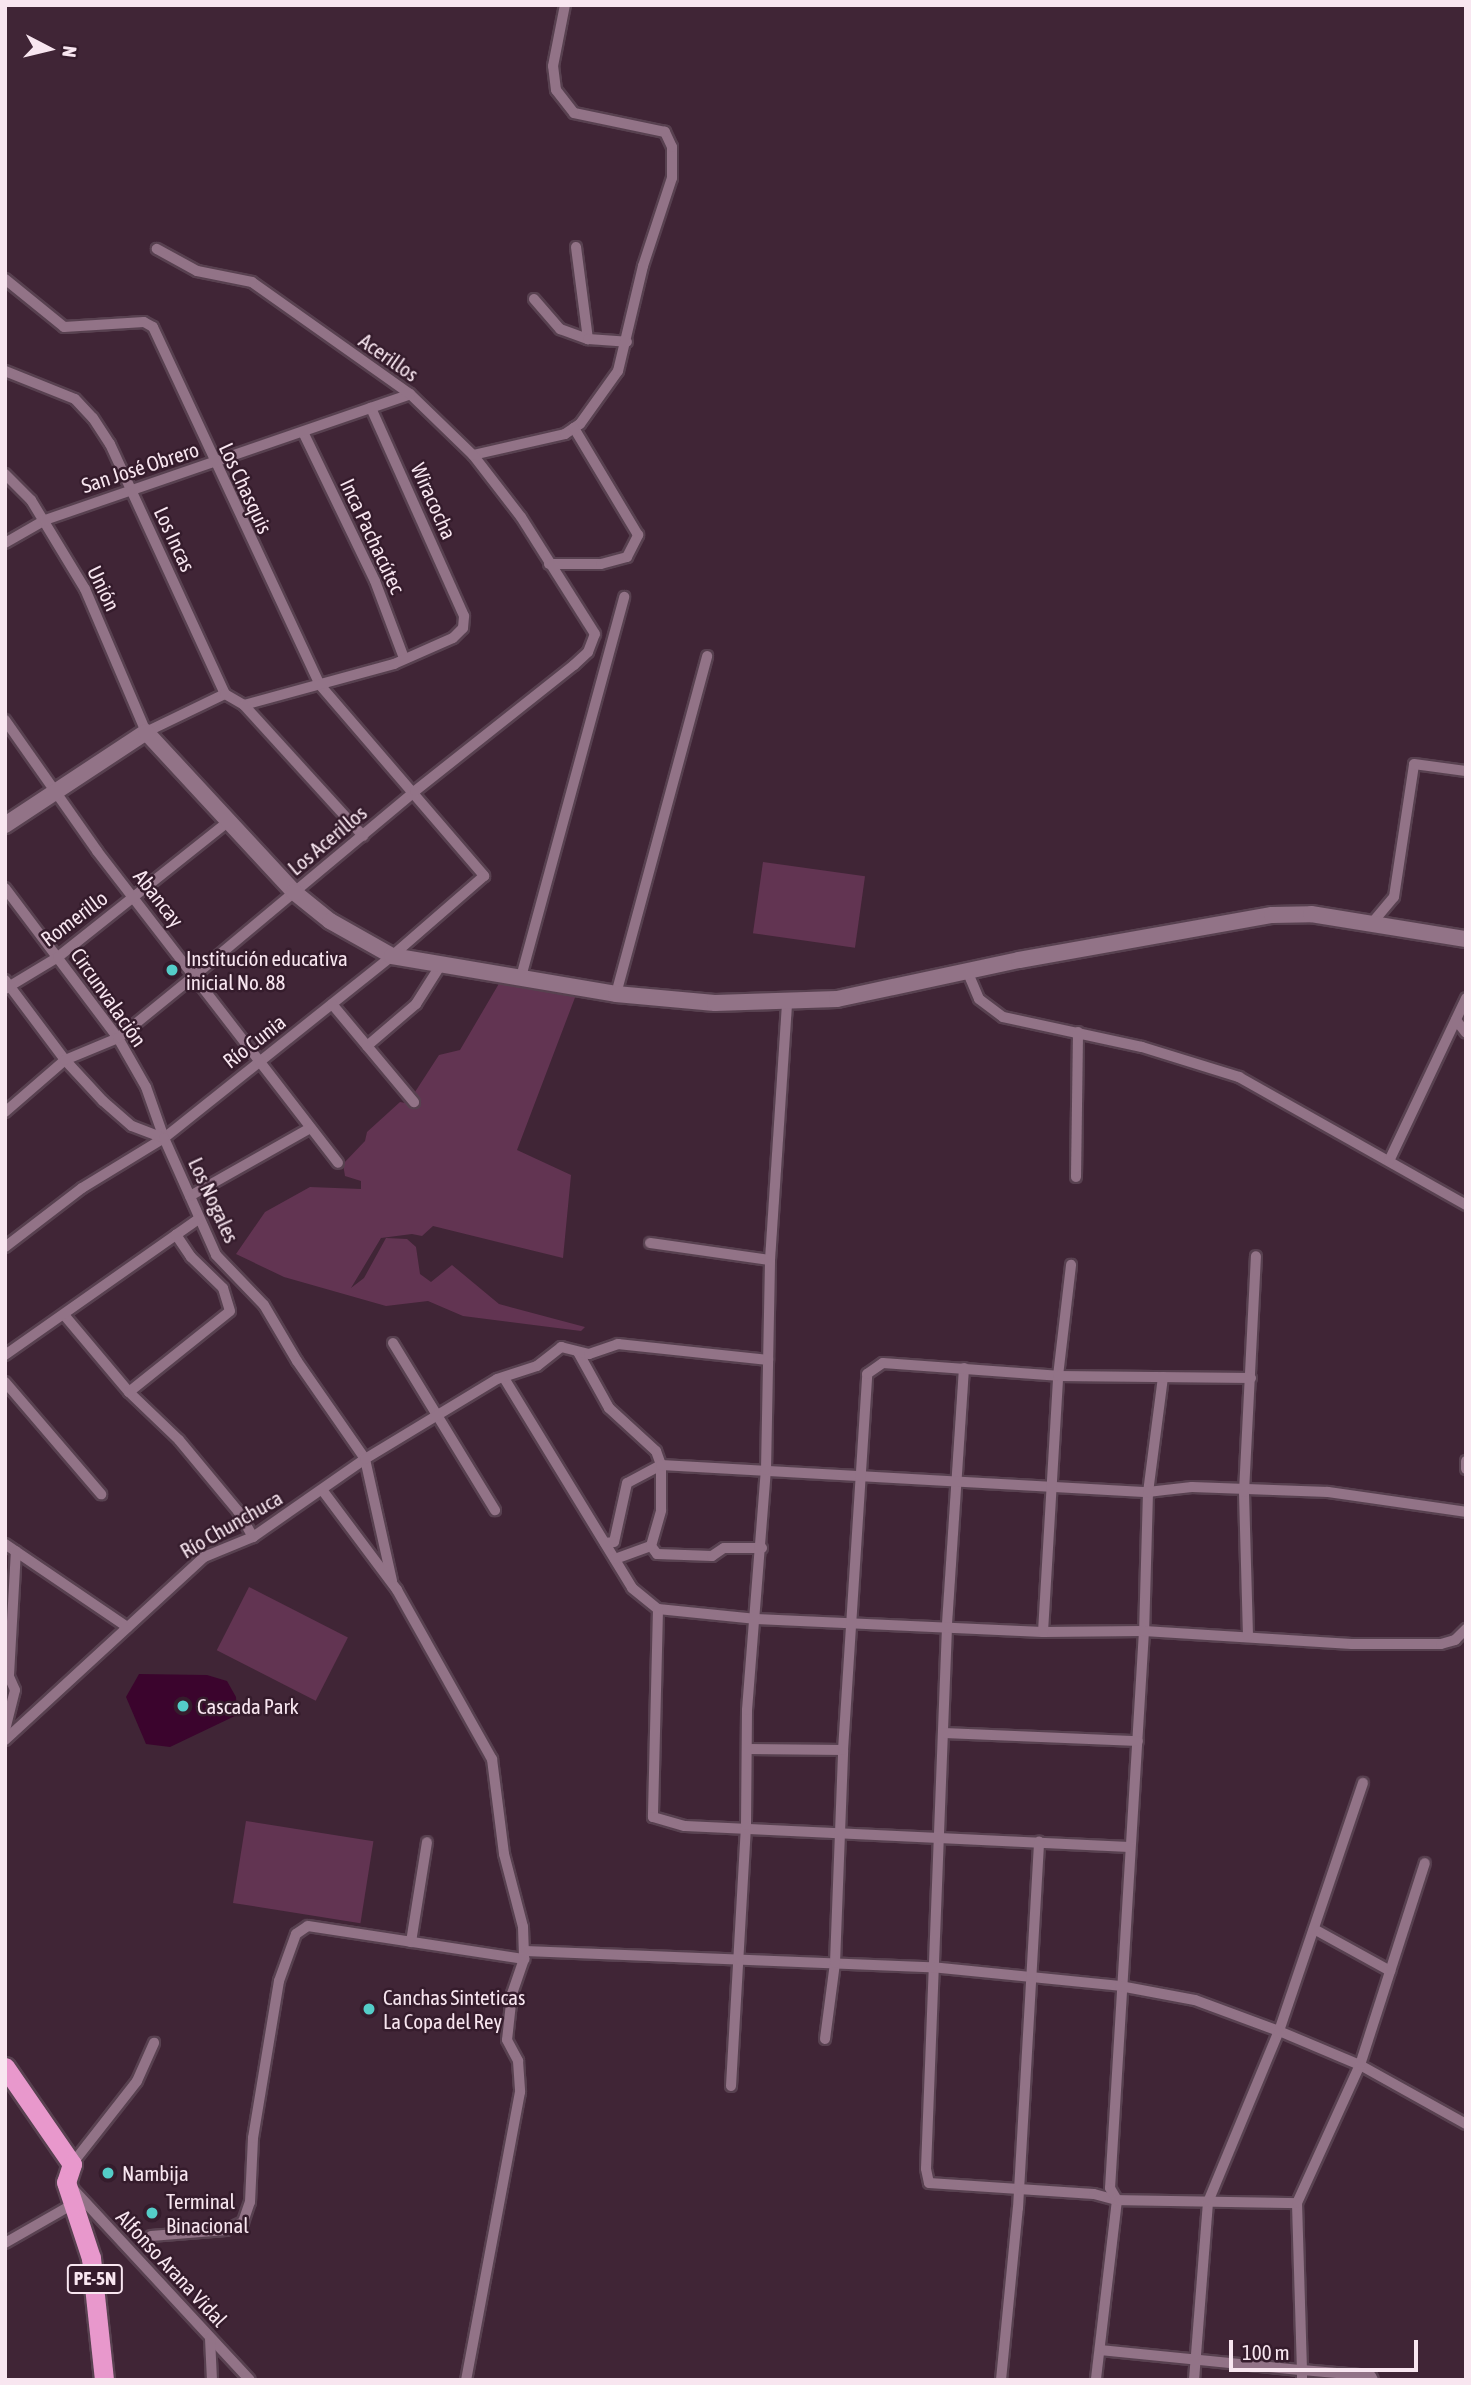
<!DOCTYPE html>
<html>
<head>
<meta charset="utf-8">
<style>
  body { margin:0 }
  #map { position:relative; width:1471px; height:2385px; overflow:hidden; background:#402536; font-family:"Asap Condensed",sans-serif }
  div>[style] { position:absolute }
  [style*='--x'] { left:calc(var(--x)*1px); top:calc(var(--y)*1px); width:calc(var(--w)*1px); rotate:calc(var(--a)*1deg) }
  .green>* { inset:0; background:#623452; transform-origin:0 0 }
  .water>* { inset:0; background:#3b042d }
  .roads { filter:drop-shadow(2px 0 #584150) drop-shadow(-2px 0 #584150) drop-shadow(0 2px #584150) drop-shadow(0 -2px #584150) }
  .street>* { height:10px; margin:-5px; padding:0 5px; transform-origin:5px; border-radius:5px; background:#927387 }
  .secondary>* { height:16px; margin:-8px; padding:0 8px; transform-origin:8px; border-radius:8px; background:#927387 }
  .highway>* { height:19px; margin:-9.5px; padding:0 9.5px; transform-origin:9.5px; border-radius:9.5px; background:#e898cc }
  .dots>* { width:19px; height:19px; translate:-50% -50%; box-sizing:border-box; border:4px solid #351c2c; border-radius:50% }
  span { translate:-50% -50%; white-space:nowrap; text-align:center; line-height:1.15; -webkit-text-stroke:5px #351c2c; paint-order:stroke }
  .shield-label span { padding:2px 5px; background:#351c2c; border:2px solid; border-radius:5px; -webkit-text-stroke-width:0 }
  .shield-label { font-size:19px; color:#f8e6f0; font-weight:700 }
  .street-label { font-size:21px; color:#f8e6f0 }
  .poi-label { font-size:21px; color:#f8e6f0 }
  .left { translate:0 -50%; text-align:left }
  .frame { position:absolute; inset:0; border:7px solid #f8e6f0; pointer-events:none }
  .north { position:absolute; left:14px; top:14px; width:70px; height:70px; -webkit-text-stroke:5px #351c2c; paint-order:stroke; rotate:97deg; font-size:19px; font-weight:700; line-height:28px; text-align:center; color:#f8e6f0 }
  .north::after { content:''; display:block; margin:auto; width:24px; height:32px; background:#f8e6f0; clip-path:polygon(50% 0,100% 100%,50% 72%,0 100%) }
  .scale { position:absolute; left:1229px; top:2340px; width:189px; height:32px; box-sizing:border-box; border:4px solid #f8e6f0; border-top:0; padding-left:9px; font-size:21px; line-height:24px; white-space:nowrap; color:#f8e6f0; -webkit-text-stroke:5px #351c2c; paint-order:stroke }
</style>
</head>
<body>
<div id="map">
  <div class="green">
    <i style="left:763px;top:862px;width:103px;height:72px;rotate:8deg"></i>
    <i style="clip-path:polygon(504px 975px,579px 987px,517px 1150px,571px 1175px,563px 1258px,433px 1226px,422px 1236px,412px 1234px,381px 1238px,351px 1288px,364px 1278px,386px 1238px,407px 1239px,416px 1247px,420px 1274px,431px 1282px,452px 1265px,499px 1304px,585px 1327px,581px 1331px,463px 1316px,428px 1301px,386px 1306px,284px 1277px,236px 1254px,265px 1212px,310px 1187px,361px 1189px,361px 1181px,345px 1176px,343px 1164px,365px 1141px,367px 1132px,400px 1102px,416px 1105px,415px 1092px,439px 1055px,460px 1050px)"></i>
    <i style="left:249px;top:1587px;width:111px;height:71px;rotate:27deg"></i>
    <i style="left:246px;top:1821px;width:129px;height:83px;rotate:9deg"></i>
  </div>
  <div class="water">
    <i style="clip-path:polygon(139px 1674px,207px 1675px,227px 1681px,236px 1697px,237px 1715px,170px 1747px,146px 1744px,126px 1697px)"></i>
  </div>
  <div class="roads">
    <div class="street">
      <i style="--x:576;--y:247;--w:93;--a:82.6"></i>
      <i style="--x:5;--y:279;--w:76;--a:39.1"></i>
      <i style="--x:64;--y:327;--w:80;--a:-3.6"></i>
      <i style="--x:144;--y:322;--w:10;--a:29"></i>
      <i style="--x:153;--y:327;--w:395;--a:65"></i>
      <i style="--x:320;--y:685;--w:252;--a:49.3"></i>
      <i style="--x:484;--y:876;--w:122;--a:139"></i>
      <i style="--x:392;--y:956;--w:292;--a:141.4"></i>
      <i style="--x:164;--y:1138;--w:96;--a:148.6"></i>
      <i style="--x:82;--y:1188;--w:97;--a:142.5"></i>
      <i style="--x:534;--y:299;--w:40;--a:49"></i>
      <i style="--x:560;--y:329;--w:30;--a:20"></i>
      <i style="--x:588;--y:339;--w:39;--a:4"></i>
      <i style="--x:5;--y:371;--w:75;--a:21.8"></i>
      <i style="--x:75;--y:399;--w:26;--a:47"></i>
      <i style="--x:93;--y:418;--w:31;--a:57"></i>
      <i style="--x:110;--y:444;--w:275;--a:65.3"></i>
      <i style="--x:303;--y:432;--w:165;--a:64.2"></i>
      <i style="--x:375;--y:581;--w:82;--a:69.4"></i>
      <i style="--x:473;--y:455;--w:94;--a:-12.9"></i>
      <i style="--x:565;--y:434;--w:18;--a:-34"></i>
      <i style="--x:580;--y:424;--w:65;--a:-54.4"></i>
      <i style="--x:618;--y:371;--w:108;--a:-76.6"></i>
      <i style="--x:643;--y:266;--w:93;--a:-71.8"></i>
      <i style="--x:672;--y:178;--w:31;--a:-90"></i>
      <i style="--x:672;--y:147;--w:17;--a:-115"></i>
      <i style="--x:665;--y:132;--w:93;--a:-168.2"></i>
      <i style="--x:574;--y:113;--w:29;--a:-128"></i>
      <i style="--x:556;--y:90;--w:24;--a:-97"></i>
      <i style="--x:553;--y:66;--w:62;--a:-78.9"></i>
      <i style="--x:5;--y:474;--w:37;--a:45"></i>
      <i style="--x:31;--y:500;--w:104;--a:58.8"></i>
      <i style="--x:85;--y:589;--w:155;--a:66.9"></i>
      <i style="--x:146;--y:732;--w:88;--a:-25.7"></i>
      <i style="--x:225;--y:694;--w:22;--a:30"></i>
      <i style="--x:244;--y:705;--w:156;--a:-15.3"></i>
      <i style="--x:394;--y:664;--w:64;--a:-23.8"></i>
      <i style="--x:453;--y:638;--w:14;--a:-45"></i>
      <i style="--x:463;--y:628;--w:12;--a:-85"></i>
      <i style="--x:464;--y:616;--w:228;--a:-114.1"></i>
      <i style="--x:5;--y:543;--w:46;--a:-29.9"></i>
      <i style="--x:45;--y:520;--w:386;--a:-19"></i>
      <i style="--x:549;--y:564;--w:52;--a:0"></i>
      <i style="--x:601;--y:564;--w:27;--a:-15"></i>
      <i style="--x:627;--y:557;--w:25;--a:-63"></i>
      <i style="--x:638;--y:535;--w:125;--a:-120.9"></i>
      <i style="--x:244;--y:705;--w:177;--a:47.7"></i>
      <i style="--x:5;--y:720;--w:160;--a:54.9"></i>
      <i style="--x:97;--y:851;--w:394;--a:52.3"></i>
      <i style="--x:5;--y:888;--w:188;--a:53"></i>
      <i style="--x:118;--y:1038;--w:56;--a:60.3"></i>
      <i style="--x:146;--y:1087;--w:54;--a:70.6"></i>
      <i style="--x:1372;--y:923;--w:34;--a:-50"></i>
      <i style="--x:1394;--y:897;--w:134;--a:-81.4"></i>
      <i style="--x:1414;--y:764;--w:52;--a:7.7"></i>
      <i style="--x:968;--y:973;--w:28;--a:67"></i>
      <i style="--x:979;--y:999;--w:30;--a:37"></i>
      <i style="--x:1003;--y:1017;--w:142;--a:12.2"></i>
      <i style="--x:1142;--y:1047;--w:102;--a:17.2"></i>
      <i style="--x:1239;--y:1077;--w:261;--a:29.4"></i>
      <i style="--x:521;--y:977;--w:394;--a:-74.8"></i>
      <i style="--x:5;--y:980;--w:100;--a:53.1"></i>
      <i style="--x:65;--y:1060;--w:56;--a:47.2"></i>
      <i style="--x:103;--y:1101;--w:38;--a:41"></i>
      <i style="--x:132;--y:1126;--w:34;--a:21"></i>
      <i style="--x:164;--y:1138;--w:128;--a:66"></i>
      <i style="--x:216;--y:1255;--w:69;--a:46.2"></i>
      <i style="--x:264;--y:1305;--w:65;--a:59.5"></i>
      <i style="--x:297;--y:1361;--w:119;--a:55.2"></i>
      <i style="--x:365;--y:1459;--w:125;--a:77.5"></i>
      <i style="--x:5;--y:989;--w:62;--a:-31.1"></i>
      <i style="--x:58;--y:957;--w:217;--a:-38.5"></i>
      <i style="--x:616;--y:994;--w:350;--a:-74.9"></i>
      <i style="--x:332;--y:1004;--w:128;--a:50.1"></i>
      <i style="--x:1456;--y:1020;--w:16;--a:52"></i>
      <i style="--x:367;--y:1046;--w:65;--a:-40.6"></i>
      <i style="--x:416;--y:1004;--w:45;--a:-57.7"></i>
      <i style="--x:5;--y:1112;--w:79;--a:-40.9"></i>
      <i style="--x:65;--y:1060;--w:57;--a:-22.5"></i>
      <i style="--x:118;--y:1038;--w:98;--a:-39.2"></i>
      <i style="--x:194;--y:976;--w:288;--a:-39.9"></i>
      <i style="--x:415;--y:791;--w:203;--a:-38.4"></i>
      <i style="--x:574;--y:665;--w:19;--a:-43"></i>
      <i style="--x:588;--y:652;--w:19;--a:-69"></i>
      <i style="--x:595;--y:634;--w:138;--a:-122.3"></i>
      <i style="--x:521;--y:517;--w:78;--a:-127.7"></i>
      <i style="--x:473;--y:455;--w:88;--a:-135.9"></i>
      <i style="--x:410;--y:394;--w:194;--a:-144.7"></i>
      <i style="--x:252;--y:282;--w:56;--a:-168.7"></i>
      <i style="--x:197;--y:271;--w:46;--a:-151.2"></i>
      <i style="--x:1389;--y:1161;--w:180;--a:-64.7"></i>
      <i style="--x:1076;--y:1177;--w:145;--a:-89.2"></i>
      <i style="--x:190;--y:1196;--w:138;--a:-29.5"></i>
      <i style="--x:650;--y:1243;--w:121;--a:8.1"></i>
      <i style="--x:65;--y:1316;--w:99;--a:49.9"></i>
      <i style="--x:129;--y:1392;--w:69;--a:43.8"></i>
      <i style="--x:179;--y:1440;--w:92;--a:50.3"></i>
      <i style="--x:238;--y:1511;--w:30;--a:60"></i>
      <i style="--x:393;--y:1343;--w:196;--a:58.6"></i>
      <i style="--x:578;--y:1352;--w:64;--a:61"></i>
      <i style="--x:609;--y:1408;--w:64;--a:42.5"></i>
      <i style="--x:656;--y:1451;--w:15;--a:70"></i>
      <i style="--x:661;--y:1465;--w:38;--a:152"></i>
      <i style="--x:627;--y:1483;--w:60;--a:102.4"></i>
      <i style="--x:614;--y:1542;--w:9;--a:174"></i>
      <i style="--x:5;--y:1355;--w:235;--a:-35.1"></i>
      <i style="--x:964;--y:1368;--w:260;--a:93.8"></i>
      <i style="--x:947;--y:1627;--w:542;--a:92.22"></i>
      <i style="--x:926;--y:2169;--w:14;--a:78"></i>
      <i style="--x:929;--y:2183;--w:165;--a:3.8"></i>
      <i style="--x:1094;--y:2194;--w:24;--a:15"></i>
      <i style="--x:1117;--y:2200;--w:181;--a:96.7"></i>
      <i style="--x:1163;--y:1377;--w:116;--a:97.4"></i>
      <i style="--x:1148;--y:1492;--w:139;--a:91.6"></i>
      <i style="--x:1144;--y:1631;--w:558;--a:93.49"></i>
      <i style="--x:1110;--y:2188;--w:14;--a:60"></i>
      <i style="--x:1117;--y:2200;--w:180;--a:1"></i>
      <i style="--x:1297;--y:2203;--w:167;--a:88.3"></i>
      <i style="--x:1302;--y:2370;--w:69;--a:5"></i>
      <i style="--x:1371;--y:2376;--w:4;--a:63"></i>
      <i style="--x:504;--y:1378;--w:246;--a:58.6"></i>
      <i style="--x:632;--y:1588;--w:33;--a:39"></i>
      <i style="--x:658;--y:1609;--w:99;--a:5.8"></i>
      <i style="--x:756;--y:1619;--w:287;--a:2.6"></i>
      <i style="--x:1043;--y:1632;--w:101;--a:-0.6"></i>
      <i style="--x:1144;--y:1631;--w:208;--a:3.6"></i>
      <i style="--x:1352;--y:1644;--w:89;--a:0"></i>
      <i style="--x:1441;--y:1644;--w:15;--a:-16"></i>
      <i style="--x:1455;--y:1640;--w:16;--a:-45"></i>
      <i style="--x:5;--y:1382;--w:148;--a:49.4"></i>
      <i style="--x:129;--y:1392;--w:129;--a:-38.7"></i>
      <i style="--x:230;--y:1311;--w:24;--a:-107"></i>
      <i style="--x:223;--y:1288;--w:45;--a:-135.9"></i>
      <i style="--x:191;--y:1257;--w:27;--a:-124"></i>
      <i style="--x:1466;--y:1461;--w:8;--a:90"></i>
      <i style="--x:323;--y:1491;--w:124;--a:53.2"></i>
      <i style="--x:397;--y:1590;--w:194;--a:60.7"></i>
      <i style="--x:492;--y:1759;--w:96;--a:82.8"></i>
      <i style="--x:504;--y:1854;--w:75;--a:75.4"></i>
      <i style="--x:523;--y:1927;--w:32;--a:88"></i>
      <i style="--x:524;--y:1959;--w:37;--a:109"></i>
      <i style="--x:512;--y:1994;--w:46;--a:96.2"></i>
      <i style="--x:507;--y:2040;--w:24;--a:62"></i>
      <i style="--x:518;--y:2061;--w:31;--a:86"></i>
      <i style="--x:520;--y:2092;--w:293;--a:100.6"></i>
      <i style="--x:5;--y:1544;--w:148;--a:34.2"></i>
      <i style="--x:651;--y:1546;--w:10;--a:53"></i>
      <i style="--x:657;--y:1554;--w:55;--a:2.1"></i>
      <i style="--x:712;--y:1556;--w:14;--a:-34"></i>
      <i style="--x:724;--y:1548;--w:38;--a:0"></i>
      <i style="--x:615;--y:1559;--w:38;--a:-20"></i>
      <i style="--x:651;--y:1546;--w:37;--a:-74"></i>
      <i style="--x:661;--y:1510;--w:45;--a:-90"></i>
      <i style="--x:661;--y:1465;--w:488;--a:3.2"></i>
      <i style="--x:1148;--y:1492;--w:44;--a:-6.5"></i>
      <i style="--x:1192;--y:1487;--w:136;--a:2.1"></i>
      <i style="--x:1328;--y:1492;--w:139;--a:8.2"></i>
      <i style="--x:658;--y:1609;--w:208;--a:91.4"></i>
      <i style="--x:653;--y:1817;--w:33;--a:16"></i>
      <i style="--x:685;--y:1826;--w:445;--a:2.7"></i>
      <i style="--x:1043;--y:1632;--w:256;--a:-86.6"></i>
      <i style="--x:1058;--y:1376;--w:112;--a:-83.3"></i>
      <i style="--x:1248;--y:1636;--w:144;--a:-91.6"></i>
      <i style="--x:1244;--y:1492;--w:236;--a:-87.1"></i>
      <i style="--x:9;--y:1675;--w:124;--a:-86.8"></i>
      <i style="--x:5;--y:1730;--w:41;--a:-76"></i>
      <i style="--x:15;--y:1690;--w:20;--a:-114"></i>
      <i style="--x:944;--y:1733;--w:194;--a:2.4"></i>
      <i style="--x:5;--y:1740;--w:270;--a:-42.6"></i>
      <i style="--x:204;--y:1557;--w:53;--a:-22.2"></i>
      <i style="--x:253;--y:1537;--w:136;--a:-34.9"></i>
      <i style="--x:365;--y:1459;--w:154;--a:-31.2"></i>
      <i style="--x:497;--y:1379;--w:42;--a:-18"></i>
      <i style="--x:537;--y:1366;--w:31;--a:-38"></i>
      <i style="--x:561;--y:1347;--w:29;--a:14"></i>
      <i style="--x:589;--y:1354;--w:31;--a:-19"></i>
      <i style="--x:618;--y:1344;--w:151;--a:6.1"></i>
      <i style="--x:748;--y:1749;--w:95;--a:0.6"></i>
      <i style="--x:1314;--y:1929;--w:87;--a:28.9"></i>
      <i style="--x:411;--y:1942;--w:101;--a:-80.9"></i>
      <i style="--x:524;--y:1951;--w:407;--a:2.3"></i>
      <i style="--x:931;--y:1967;--w:190;--a:5.7"></i>
      <i style="--x:1120;--y:1986;--w:76;--a:10.6"></i>
      <i style="--x:1195;--y:2000;--w:90;--a:20.3"></i>
      <i style="--x:1279;--y:2031;--w:88;--a:22.8"></i>
      <i style="--x:1360;--y:2065;--w:121;--a:29.1"></i>
      <i style="--x:825;--y:2039;--w:77;--a:-82.5"></i>
      <i style="--x:835;--y:1963;--w:213;--a:-87.8"></i>
      <i style="--x:843;--y:1750;--w:377;--a:-86.3"></i>
      <i style="--x:867;--y:1374;--w:19;--a:-35"></i>
      <i style="--x:883;--y:1363;--w:175;--a:4.2"></i>
      <i style="--x:1058;--y:1376;--w:193;--a:0.6"></i>
      <i style="--x:731;--y:2086;--w:261;--a:-86.7"></i>
      <i style="--x:746;--y:1825;--w:115;--a:-89.5"></i>
      <i style="--x:747;--y:1710;--w:241;--a:-85.5"></i>
      <i style="--x:766;--y:1470;--w:210;--a:-88.9"></i>
      <i style="--x:770;--y:1260;--w:260;--a:-86.2"></i>
      <i style="--x:72;--y:2164;--w:105;--a:-51.9"></i>
      <i style="--x:137;--y:2081;--w:42;--a:-65.9"></i>
      <i style="--x:73;--y:2189;--w:260;--a:47.2"></i>
      <i style="--x:1297;--y:2203;--w:152;--a:-65.5"></i>
      <i style="--x:1360;--y:2065;--w:212;--a:-72.2"></i>
      <i style="--x:151;--y:2236;--w:75;--a:-4.6"></i>
      <i style="--x:226;--y:2230;--w:19;--a:-25"></i>
      <i style="--x:243;--y:2222;--w:21;--a:-71"></i>
      <i style="--x:250;--y:2202;--w:64;--a:-87.3"></i>
      <i style="--x:253;--y:2138;--w:159;--a:-80.6"></i>
      <i style="--x:279;--y:1981;--w:50;--a:-70.1"></i>
      <i style="--x:296;--y:1934;--w:14;--a:-34"></i>
      <i style="--x:308;--y:1926;--w:219;--a:8.7"></i>
      <i style="--x:5;--y:2243;--w:78;--a:-29.8"></i>
      <i style="--x:210;--y:2338;--w:42;--a:87.3"></i>
      <i style="--x:1100;--y:2350;--w:203;--a:5.7"></i>
      <i style="--x:1302;--y:2370;--w:10;--a:90"></i>
      <i style="--x:1001;--y:2380;--w:173;--a:-84.4"></i>
      <i style="--x:1018;--y:2208;--w:367;--a:-86.7"></i>
      <i style="--x:1194;--y:2380;--w:179;--a:-85.5"></i>
      <i style="--x:1208;--y:2202;--w:185;--a:-67.5"></i>
      <i style="--x:1279;--y:2031;--w:262;--a:-71.3"></i>
    </div>
    <div class="secondary">
      <i style="--x:5;--y:825;--w:169;--a:-33.4"></i>
      <i style="--x:146;--y:732;--w:218;--a:47.2"></i>
      <i style="--x:294;--y:892;--w:46;--a:38.9"></i>
      <i style="--x:330;--y:921;--w:71;--a:29.4"></i>
      <i style="--x:392;--y:956;--w:227;--a:9.6"></i>
      <i style="--x:616;--y:994;--w:99;--a:5.2"></i>
      <i style="--x:715;--y:1003;--w:122;--a:-1.9"></i>
      <i style="--x:837;--y:999;--w:186;--a:-12.1"></i>
      <i style="--x:1019;--y:960;--w:257;--a:-10.1"></i>
      <i style="--x:1272;--y:915;--w:39;--a:-1"></i>
      <i style="--x:1311;--y:914;--w:157;--a:9.2"></i>
    </div>
    <div class="highway">
      <i style="--x:5;--y:2067;--w:118;--a:55.4"></i>
      <i style="--x:72;--y:2164;--w:19;--a:108"></i>
      <i style="--x:66;--y:2182;--w:80;--a:71.8"></i>
      <i style="--x:91;--y:2258;--w:123;--a:83.9"></i>
    </div>
  </div>
  <div class="dots">
    <i style="left:172px;top:970px;background:#54cdc8"></i>
    <i style="left:183px;top:1706px;background:#54cdc8"></i>
    <i style="left:369px;top:2009px;background:#54cdc8"></i>
    <i style="left:108px;top:2173px;background:#54cdc8"></i>
    <i style="left:152px;top:2213px;background:#54cdc8"></i>
  </div>
  <div class="shield-label">
    <span style="left:95px;top:2279px">PE-5N</span>
  </div>
  <div class="street-label">
    <span style="left:389px;top:357px;rotate:35deg">Acerillos</span>
    <span style="left:140px;top:467px;rotate:-18deg">San José Obrero</span>
    <span style="left:246px;top:488px;rotate:65deg">Los Chasquis</span>
    <span style="left:434px;top:501px;rotate:66deg">Wiracocha</span>
    <span style="left:373px;top:536px;rotate:65deg">Inca Pachacútec</span>
    <span style="left:175px;top:539px;rotate:65deg">Los Incas</span>
    <span style="left:104px;top:588px;rotate:64deg">Unión</span>
    <span style="left:327px;top:840px;rotate:-40deg">Los Acerillos</span>
    <span style="left:159px;top:898px;rotate:52deg">Abancay</span>
    <span style="left:74px;top:918px;rotate:-37deg">Romerillo</span>
    <span style="left:109px;top:997px;rotate:55deg">Circunvalación</span>
    <span style="left:254px;top:1041px;rotate:-38deg">Río Cunia</span>
    <span style="left:214px;top:1200px;rotate:65deg">Los Nogales</span>
    <span style="left:231px;top:1524px;rotate:-30deg">Río Chunchuca</span>
    <span style="left:172px;top:2268px;rotate:47deg">Alfonso Arana Vidal</span>
  </div>
  <div class="poi-label">
    <span class="left" style="left:186px;top:970px">Institución educativa<br>inicial No. 88</span>
    <span class="left" style="left:197px;top:1706px">Cascada Park</span>
    <span class="left" style="left:383px;top:2009px">Canchas Sinteticas<br>La Copa del Rey</span>
    <span class="left" style="left:122px;top:2173px">Nambija</span>
    <span class="left" style="left:166px;top:2213px">Terminal<br>Binacional</span>
  </div>
  <div class="frame"></div>
  <div class="north">N</div>
  <div class="scale">100 m</div>
</div>
</body>
</html>
